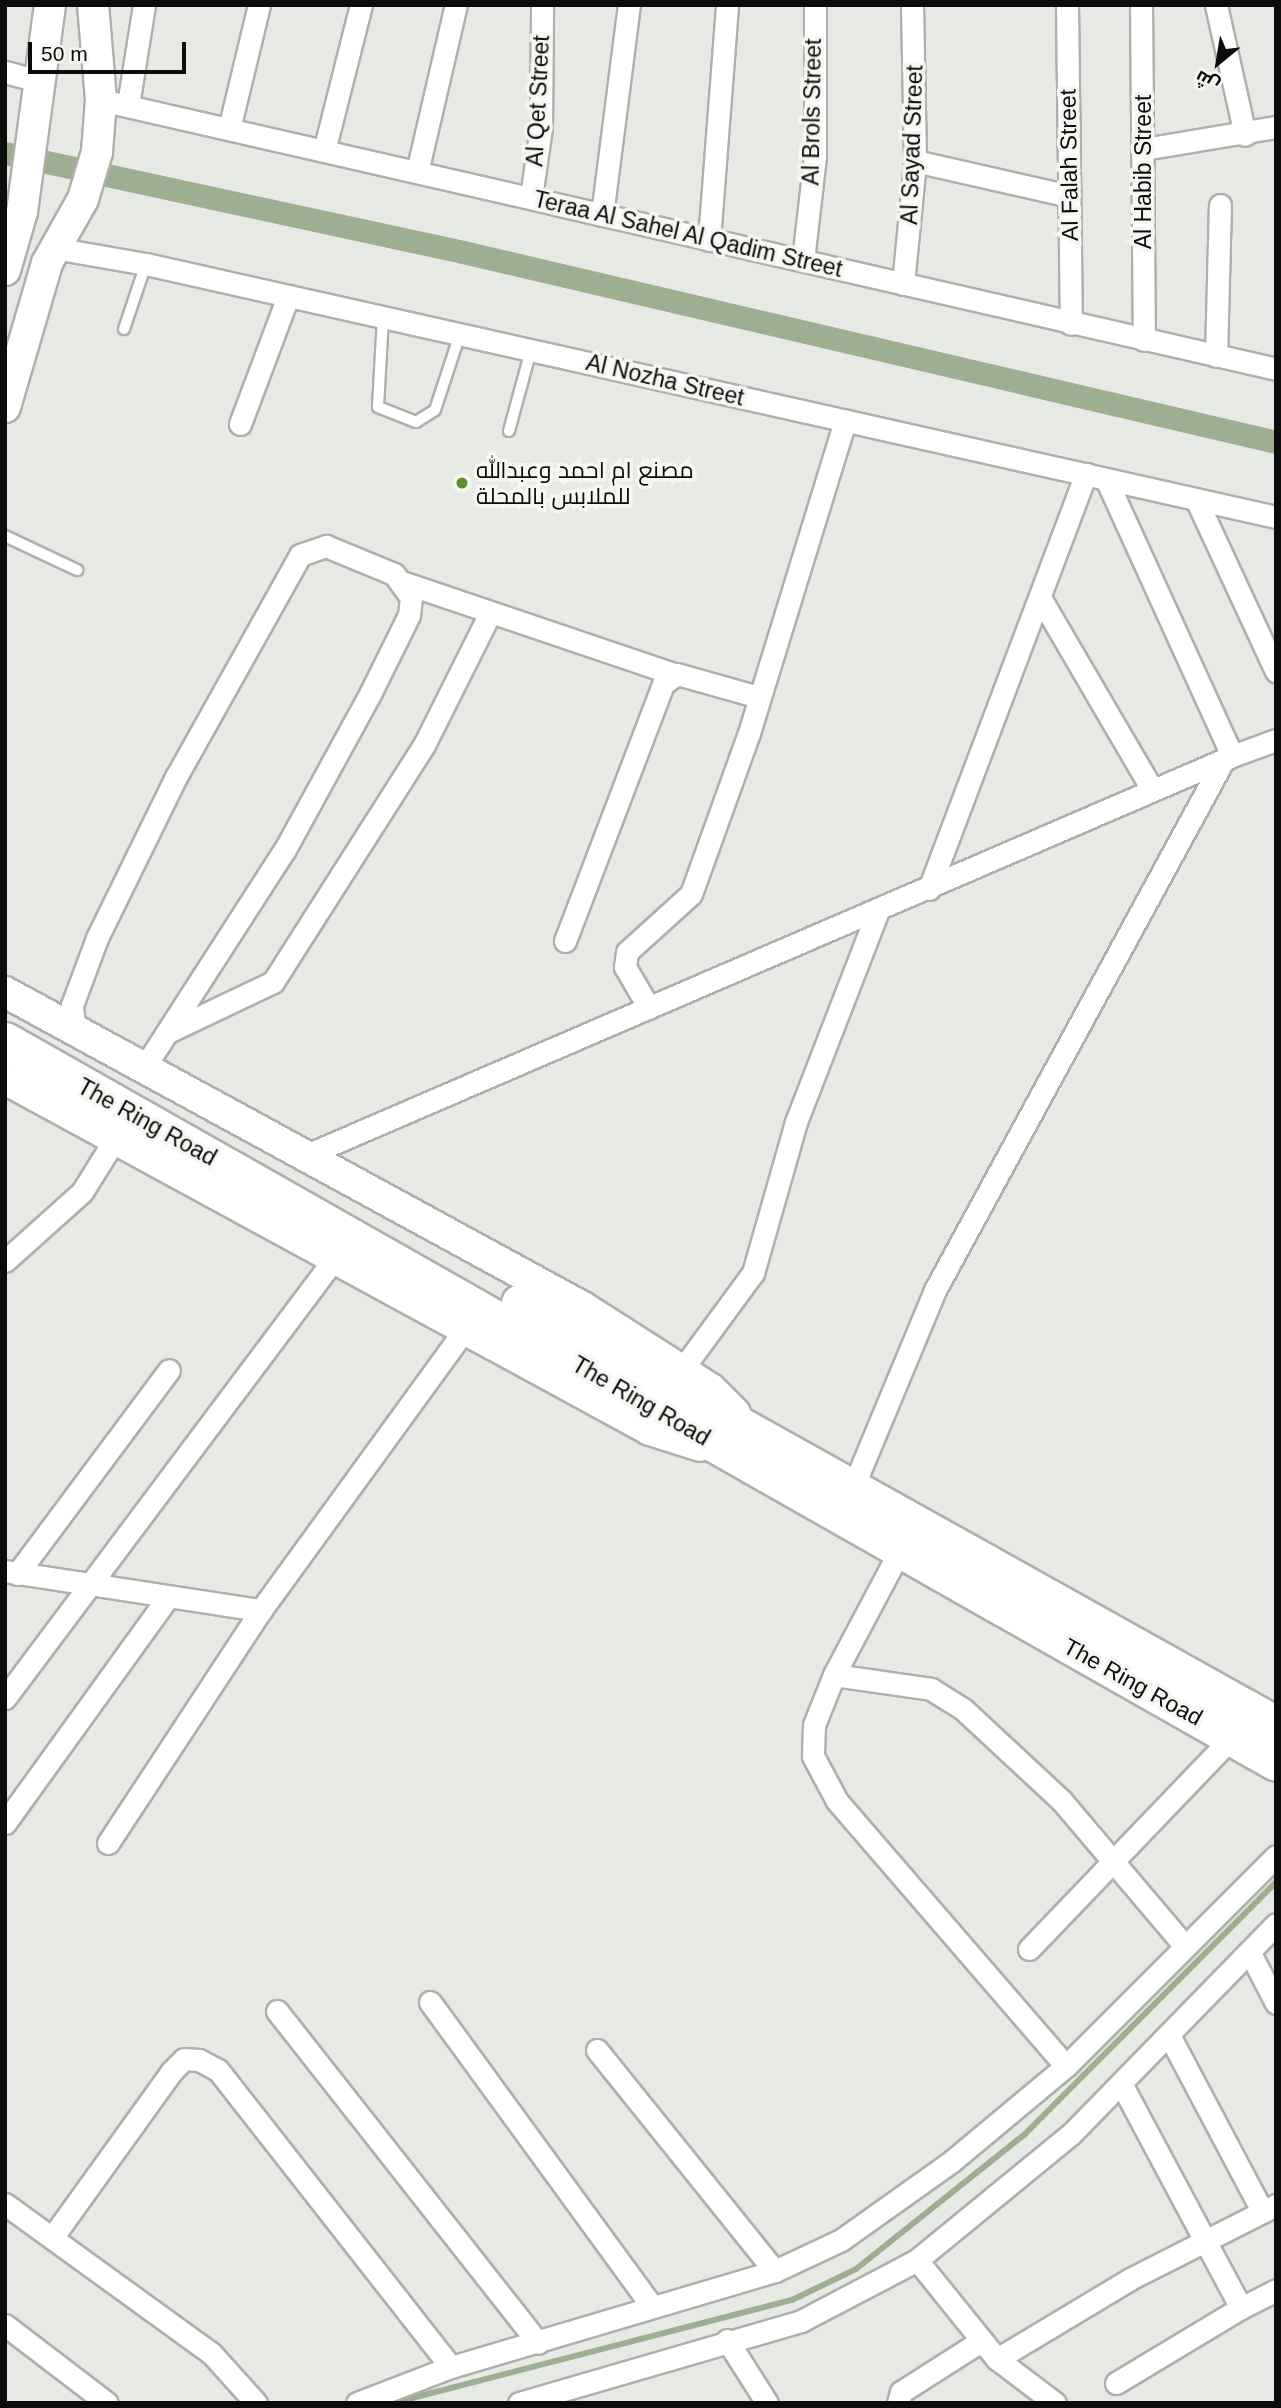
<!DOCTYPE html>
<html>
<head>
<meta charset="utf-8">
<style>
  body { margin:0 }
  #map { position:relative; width:1281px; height:2408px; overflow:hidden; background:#e7e9e5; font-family:Arial,Cairo,sans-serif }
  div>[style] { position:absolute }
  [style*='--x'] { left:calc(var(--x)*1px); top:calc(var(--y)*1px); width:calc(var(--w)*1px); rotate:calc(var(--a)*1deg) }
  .stream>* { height:6px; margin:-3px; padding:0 3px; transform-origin:3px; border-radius:3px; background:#9dae91 }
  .canal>* { height:23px; margin:-11.5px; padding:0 11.5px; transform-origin:11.5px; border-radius:11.5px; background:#9dae91 }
  .roads { filter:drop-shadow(2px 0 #adb0ac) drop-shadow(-2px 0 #adb0ac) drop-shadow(0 2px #adb0ac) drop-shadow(0 -2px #adb0ac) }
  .lane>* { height:10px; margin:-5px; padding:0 5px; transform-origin:5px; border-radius:5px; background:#fff }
  .street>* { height:21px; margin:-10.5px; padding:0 10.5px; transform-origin:10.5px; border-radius:10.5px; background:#fff }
  .secondary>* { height:30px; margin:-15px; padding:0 15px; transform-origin:15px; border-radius:15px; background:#fff }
  .highway>* { height:37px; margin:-18.5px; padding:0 18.5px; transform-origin:18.5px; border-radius:18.5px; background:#fff }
  .dots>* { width:19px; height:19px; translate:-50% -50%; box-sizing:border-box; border:4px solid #f4f7f2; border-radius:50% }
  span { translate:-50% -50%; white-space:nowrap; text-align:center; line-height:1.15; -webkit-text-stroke:7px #f4f7f2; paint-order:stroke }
  .street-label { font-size:23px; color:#0b0c0b }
  .poi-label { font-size:23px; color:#0b0c0b }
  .left { translate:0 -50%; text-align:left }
  .frame { position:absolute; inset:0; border:7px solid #0b0c0b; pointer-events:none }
  .north { position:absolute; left:1183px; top:28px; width:70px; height:70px; -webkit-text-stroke:5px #f4f7f2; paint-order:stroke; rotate:210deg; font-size:19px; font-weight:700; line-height:28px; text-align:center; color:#0b0c0b }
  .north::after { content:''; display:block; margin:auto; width:24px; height:32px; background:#0b0c0b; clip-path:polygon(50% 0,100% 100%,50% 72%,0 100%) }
  .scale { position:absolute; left:28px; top:42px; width:158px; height:32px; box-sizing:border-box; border:4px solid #0b0c0b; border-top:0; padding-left:9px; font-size:21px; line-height:24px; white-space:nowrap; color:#0b0c0b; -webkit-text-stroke:5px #f4f7f2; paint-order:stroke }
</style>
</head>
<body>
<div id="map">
  <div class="stream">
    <i style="--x:393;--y:2403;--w:412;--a:-14.5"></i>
    <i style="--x:792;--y:2300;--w:71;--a:-25.8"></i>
    <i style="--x:856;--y:2269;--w:215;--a:-38.6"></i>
    <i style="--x:1024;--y:2135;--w:357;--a:-45.1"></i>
  </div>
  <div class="canal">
    <i style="--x:5;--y:153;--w:469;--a:12.2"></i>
    <i style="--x:463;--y:252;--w:835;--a:13.15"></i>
  </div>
  <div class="roads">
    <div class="lane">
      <i style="--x:383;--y:317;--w:90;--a:93.2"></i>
      <i style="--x:378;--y:407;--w:41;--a:21.5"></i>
      <i style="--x:416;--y:422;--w:22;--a:-32"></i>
      <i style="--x:435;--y:410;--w:80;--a:-71.8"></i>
      <i style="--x:124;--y:329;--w:69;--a:-71.3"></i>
      <i style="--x:509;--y:431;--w:84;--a:-74.8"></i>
      <i style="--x:5;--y:536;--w:80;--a:25.3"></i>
    </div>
    <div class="street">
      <i style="--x:1067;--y:5;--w:319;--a:89.3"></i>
      <i style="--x:1141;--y:5;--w:335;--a:89.5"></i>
      <i style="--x:1216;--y:5;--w:133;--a:77.4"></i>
      <i style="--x:5;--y:72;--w:38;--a:15"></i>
      <i style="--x:101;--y:100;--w:1205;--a:12.89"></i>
      <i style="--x:128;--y:105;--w:101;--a:-80.9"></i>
      <i style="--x:229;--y:129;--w:128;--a:-76.4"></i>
      <i style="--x:1144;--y:149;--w:134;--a:-9.5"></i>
      <i style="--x:324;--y:151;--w:151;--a:-75.8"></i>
      <i style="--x:915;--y:161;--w:158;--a:12.8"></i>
      <i style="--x:417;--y:172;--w:171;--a:-76.9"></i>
      <i style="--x:531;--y:197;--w:70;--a:-81.8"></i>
      <i style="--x:541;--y:128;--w:123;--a:-89.5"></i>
      <i style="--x:602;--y:215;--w:212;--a:-82.7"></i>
      <i style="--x:709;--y:240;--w:236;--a:-85.6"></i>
      <i style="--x:54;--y:248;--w:93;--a:9.9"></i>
      <i style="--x:146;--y:264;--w:1158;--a:12.62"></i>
      <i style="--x:803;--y:260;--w:105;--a:-83.4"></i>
      <i style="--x:815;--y:156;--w:151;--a:-90"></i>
      <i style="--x:903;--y:284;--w:124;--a:-84.4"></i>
      <i style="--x:915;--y:161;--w:156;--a:-91.1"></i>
      <i style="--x:1216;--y:356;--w:151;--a:-88.5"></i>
      <i style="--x:240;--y:424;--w:137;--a:-69.4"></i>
      <i style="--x:1106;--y:479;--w:304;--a:65.5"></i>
      <i style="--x:1232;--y:756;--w:47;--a:-20"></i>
      <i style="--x:1196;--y:499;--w:190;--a:65.1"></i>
      <i style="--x:405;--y:583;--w:284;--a:18.7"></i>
      <i style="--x:1042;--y:601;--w:218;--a:59.7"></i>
      <i style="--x:929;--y:889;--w:444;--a:-69.3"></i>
      <i style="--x:565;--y:941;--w:275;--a:-69.1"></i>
      <i style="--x:663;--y:684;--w:17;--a:-36"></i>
      <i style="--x:677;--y:674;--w:85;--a:15.7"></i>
      <i style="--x:649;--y:1008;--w:48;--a:-120.3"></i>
      <i style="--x:625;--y:967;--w:15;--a:-82"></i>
      <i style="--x:627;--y:952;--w:86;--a:-42.2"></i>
      <i style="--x:691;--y:894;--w:171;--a:-70.2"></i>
      <i style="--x:749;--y:733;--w:327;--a:-72.9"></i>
      <i style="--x:75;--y:1031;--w:26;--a:-97"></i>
      <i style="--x:72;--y:1005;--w:72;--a:-69.5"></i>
      <i style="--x:97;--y:938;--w:179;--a:-63.9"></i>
      <i style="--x:176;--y:777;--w:254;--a:-60.8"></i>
      <i style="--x:300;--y:555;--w:28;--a:-19"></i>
      <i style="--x:326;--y:546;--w:74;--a:22.4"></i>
      <i style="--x:394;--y:574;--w:29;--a:54"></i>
      <i style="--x:411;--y:597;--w:18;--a:96"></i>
      <i style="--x:409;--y:615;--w:88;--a:116.3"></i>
      <i style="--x:370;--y:694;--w:177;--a:118.7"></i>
      <i style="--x:285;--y:849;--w:262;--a:122.8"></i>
      <i style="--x:170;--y:1031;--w:114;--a:-25.4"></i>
      <i style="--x:273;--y:982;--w:281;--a:-57.5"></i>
      <i style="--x:424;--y:745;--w:148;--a:-63.4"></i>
      <i style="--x:302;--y:1157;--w:1013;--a:-23.32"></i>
      <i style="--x:5;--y:1261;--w:103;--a:-41.9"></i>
      <i style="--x:82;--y:1192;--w:62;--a:-58.1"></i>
      <i style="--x:675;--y:1379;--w:132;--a:-53.7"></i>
      <i style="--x:753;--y:1273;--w:157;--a:-74.1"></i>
      <i style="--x:796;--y:1122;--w:226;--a:-68.8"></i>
      <i style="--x:853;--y:1487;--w:213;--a:-67.4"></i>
      <i style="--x:935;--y:1290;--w:605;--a:-61.44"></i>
      <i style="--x:899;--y:1552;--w:139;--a:117.9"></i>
      <i style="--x:834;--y:1675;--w:54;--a:111.8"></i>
      <i style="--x:814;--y:1725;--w:31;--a:92"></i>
      <i style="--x:813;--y:1756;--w:51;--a:61.9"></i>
      <i style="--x:837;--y:1801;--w:350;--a:49.2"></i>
      <i style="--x:5;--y:1571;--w:259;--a:8.7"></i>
      <i style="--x:17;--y:1574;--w:254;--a:-53.3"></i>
      <i style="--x:834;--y:1675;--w:98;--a:8.2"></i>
      <i style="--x:931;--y:1689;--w:38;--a:32"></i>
      <i style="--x:963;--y:1709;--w:134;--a:42.9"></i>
      <i style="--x:1061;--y:1800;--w:192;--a:49.7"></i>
      <i style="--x:5;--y:1698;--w:549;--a:-53.15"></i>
      <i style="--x:5;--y:1823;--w:277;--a:-54.2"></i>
      <i style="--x:108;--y:1843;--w:279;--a:-56.7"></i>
      <i style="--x:261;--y:1610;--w:345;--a:-54"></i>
      <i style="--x:1029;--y:1949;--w:294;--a:-46.2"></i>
      <i style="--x:1251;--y:1955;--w:54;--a:62.5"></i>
      <i style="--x:430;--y:2002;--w:376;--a:53.9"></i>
      <i style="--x:277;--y:2011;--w:422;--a:51.8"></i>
      <i style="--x:1170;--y:2037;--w:197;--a:62.1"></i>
      <i style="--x:597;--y:2050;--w:284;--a:51.2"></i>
      <i style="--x:5;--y:2204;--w:254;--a:35.9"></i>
      <i style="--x:211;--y:2353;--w:67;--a:48"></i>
      <i style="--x:54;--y:2235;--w:201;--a:-54.3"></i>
      <i style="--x:171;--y:2072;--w:18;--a:-45"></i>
      <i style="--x:184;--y:2059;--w:15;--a:4"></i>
      <i style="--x:199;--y:2060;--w:21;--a:28"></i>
      <i style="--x:218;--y:2070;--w:377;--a:51.9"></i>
      <i style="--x:917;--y:2260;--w:127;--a:51.1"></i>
      <i style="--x:997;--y:2359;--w:155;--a:-31"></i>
      <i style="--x:1130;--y:2279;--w:164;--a:-26.9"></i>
      <i style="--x:1241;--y:2308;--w:39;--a:-27"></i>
      <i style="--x:5;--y:2325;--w:128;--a:37.4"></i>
      <i style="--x:727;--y:2340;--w:75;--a:57.6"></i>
      <i style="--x:997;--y:2359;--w:73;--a:37.2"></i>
      <i style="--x:1116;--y:2383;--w:146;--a:-31"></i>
      <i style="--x:1241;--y:2308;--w:253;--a:-118.1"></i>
      <i style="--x:357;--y:2403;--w:101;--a:-21"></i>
      <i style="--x:451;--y:2367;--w:338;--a:-16.5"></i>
      <i style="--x:775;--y:2271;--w:73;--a:-25.2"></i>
      <i style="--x:841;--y:2240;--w:136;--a:-35.4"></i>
      <i style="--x:952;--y:2161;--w:148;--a:-39.8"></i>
      <i style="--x:1066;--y:2066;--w:297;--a:-45"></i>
      <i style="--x:519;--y:2403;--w:294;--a:-16.2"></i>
      <i style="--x:801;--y:2321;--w:131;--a:-27.7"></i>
      <i style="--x:917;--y:2260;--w:199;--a:-39.3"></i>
      <i style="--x:1071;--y:2134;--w:293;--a:-45.7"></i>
      <i style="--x:898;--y:2403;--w:11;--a:-75"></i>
      <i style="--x:901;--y:2392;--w:91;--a:-32.5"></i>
    </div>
    <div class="secondary">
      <i style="--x:5;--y:270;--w:60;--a:-73.7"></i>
      <i style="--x:22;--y:212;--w:209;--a:-82.3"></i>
      <i style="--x:5;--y:407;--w:150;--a:-73.7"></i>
      <i style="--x:47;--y:263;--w:73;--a:-60.6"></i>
      <i style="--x:83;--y:199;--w:49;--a:-73.4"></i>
      <i style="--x:97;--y:152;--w:52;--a:-85.6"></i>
      <i style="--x:101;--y:100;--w:95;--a:-94.8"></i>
      <i style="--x:5;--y:992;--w:656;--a:28.6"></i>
      <i style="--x:581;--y:1306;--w:154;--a:32.6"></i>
      <i style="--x:711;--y:1389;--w:34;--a:45"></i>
      <i style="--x:5;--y:1079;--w:734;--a:28.55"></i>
      <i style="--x:650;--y:1430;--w:52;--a:17.7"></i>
    </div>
    <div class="highway">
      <i style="--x:5;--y:1041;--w:1461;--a:29.56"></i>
      <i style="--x:520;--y:1303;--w:866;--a:29.17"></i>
    </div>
  </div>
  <div class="dots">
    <i style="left:462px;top:483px;background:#5c9029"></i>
  </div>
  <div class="street-label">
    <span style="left:538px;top:101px;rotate:-87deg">Al Qet Street</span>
    <span style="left:812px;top:112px;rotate:-89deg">Al Brols Street</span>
    <span style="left:912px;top:145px;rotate:-88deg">Al Sayad Street</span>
    <span style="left:1069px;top:165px;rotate:-91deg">Al Falah Street</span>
    <span style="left:1143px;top:172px;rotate:-90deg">Al Habib Street</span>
    <span style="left:688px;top:234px;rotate:13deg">Teraa Al Sahel Al Qadim Street</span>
    <span style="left:665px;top:380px;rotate:13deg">Al Nozha Street</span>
    <span style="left:147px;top:1122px;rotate:29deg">The Ring Road</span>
    <span style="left:641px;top:1401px;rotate:30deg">The Ring Road</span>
    <span style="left:1133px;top:1682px;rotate:29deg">The Ring Road</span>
  </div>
  <div class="poi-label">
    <span class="left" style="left:476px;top:483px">مصنع ام احمد وعبدالله<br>للملابس بالمحلة</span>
  </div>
  <div class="frame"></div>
  <div class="north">ش</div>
  <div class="scale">50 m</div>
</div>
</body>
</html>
